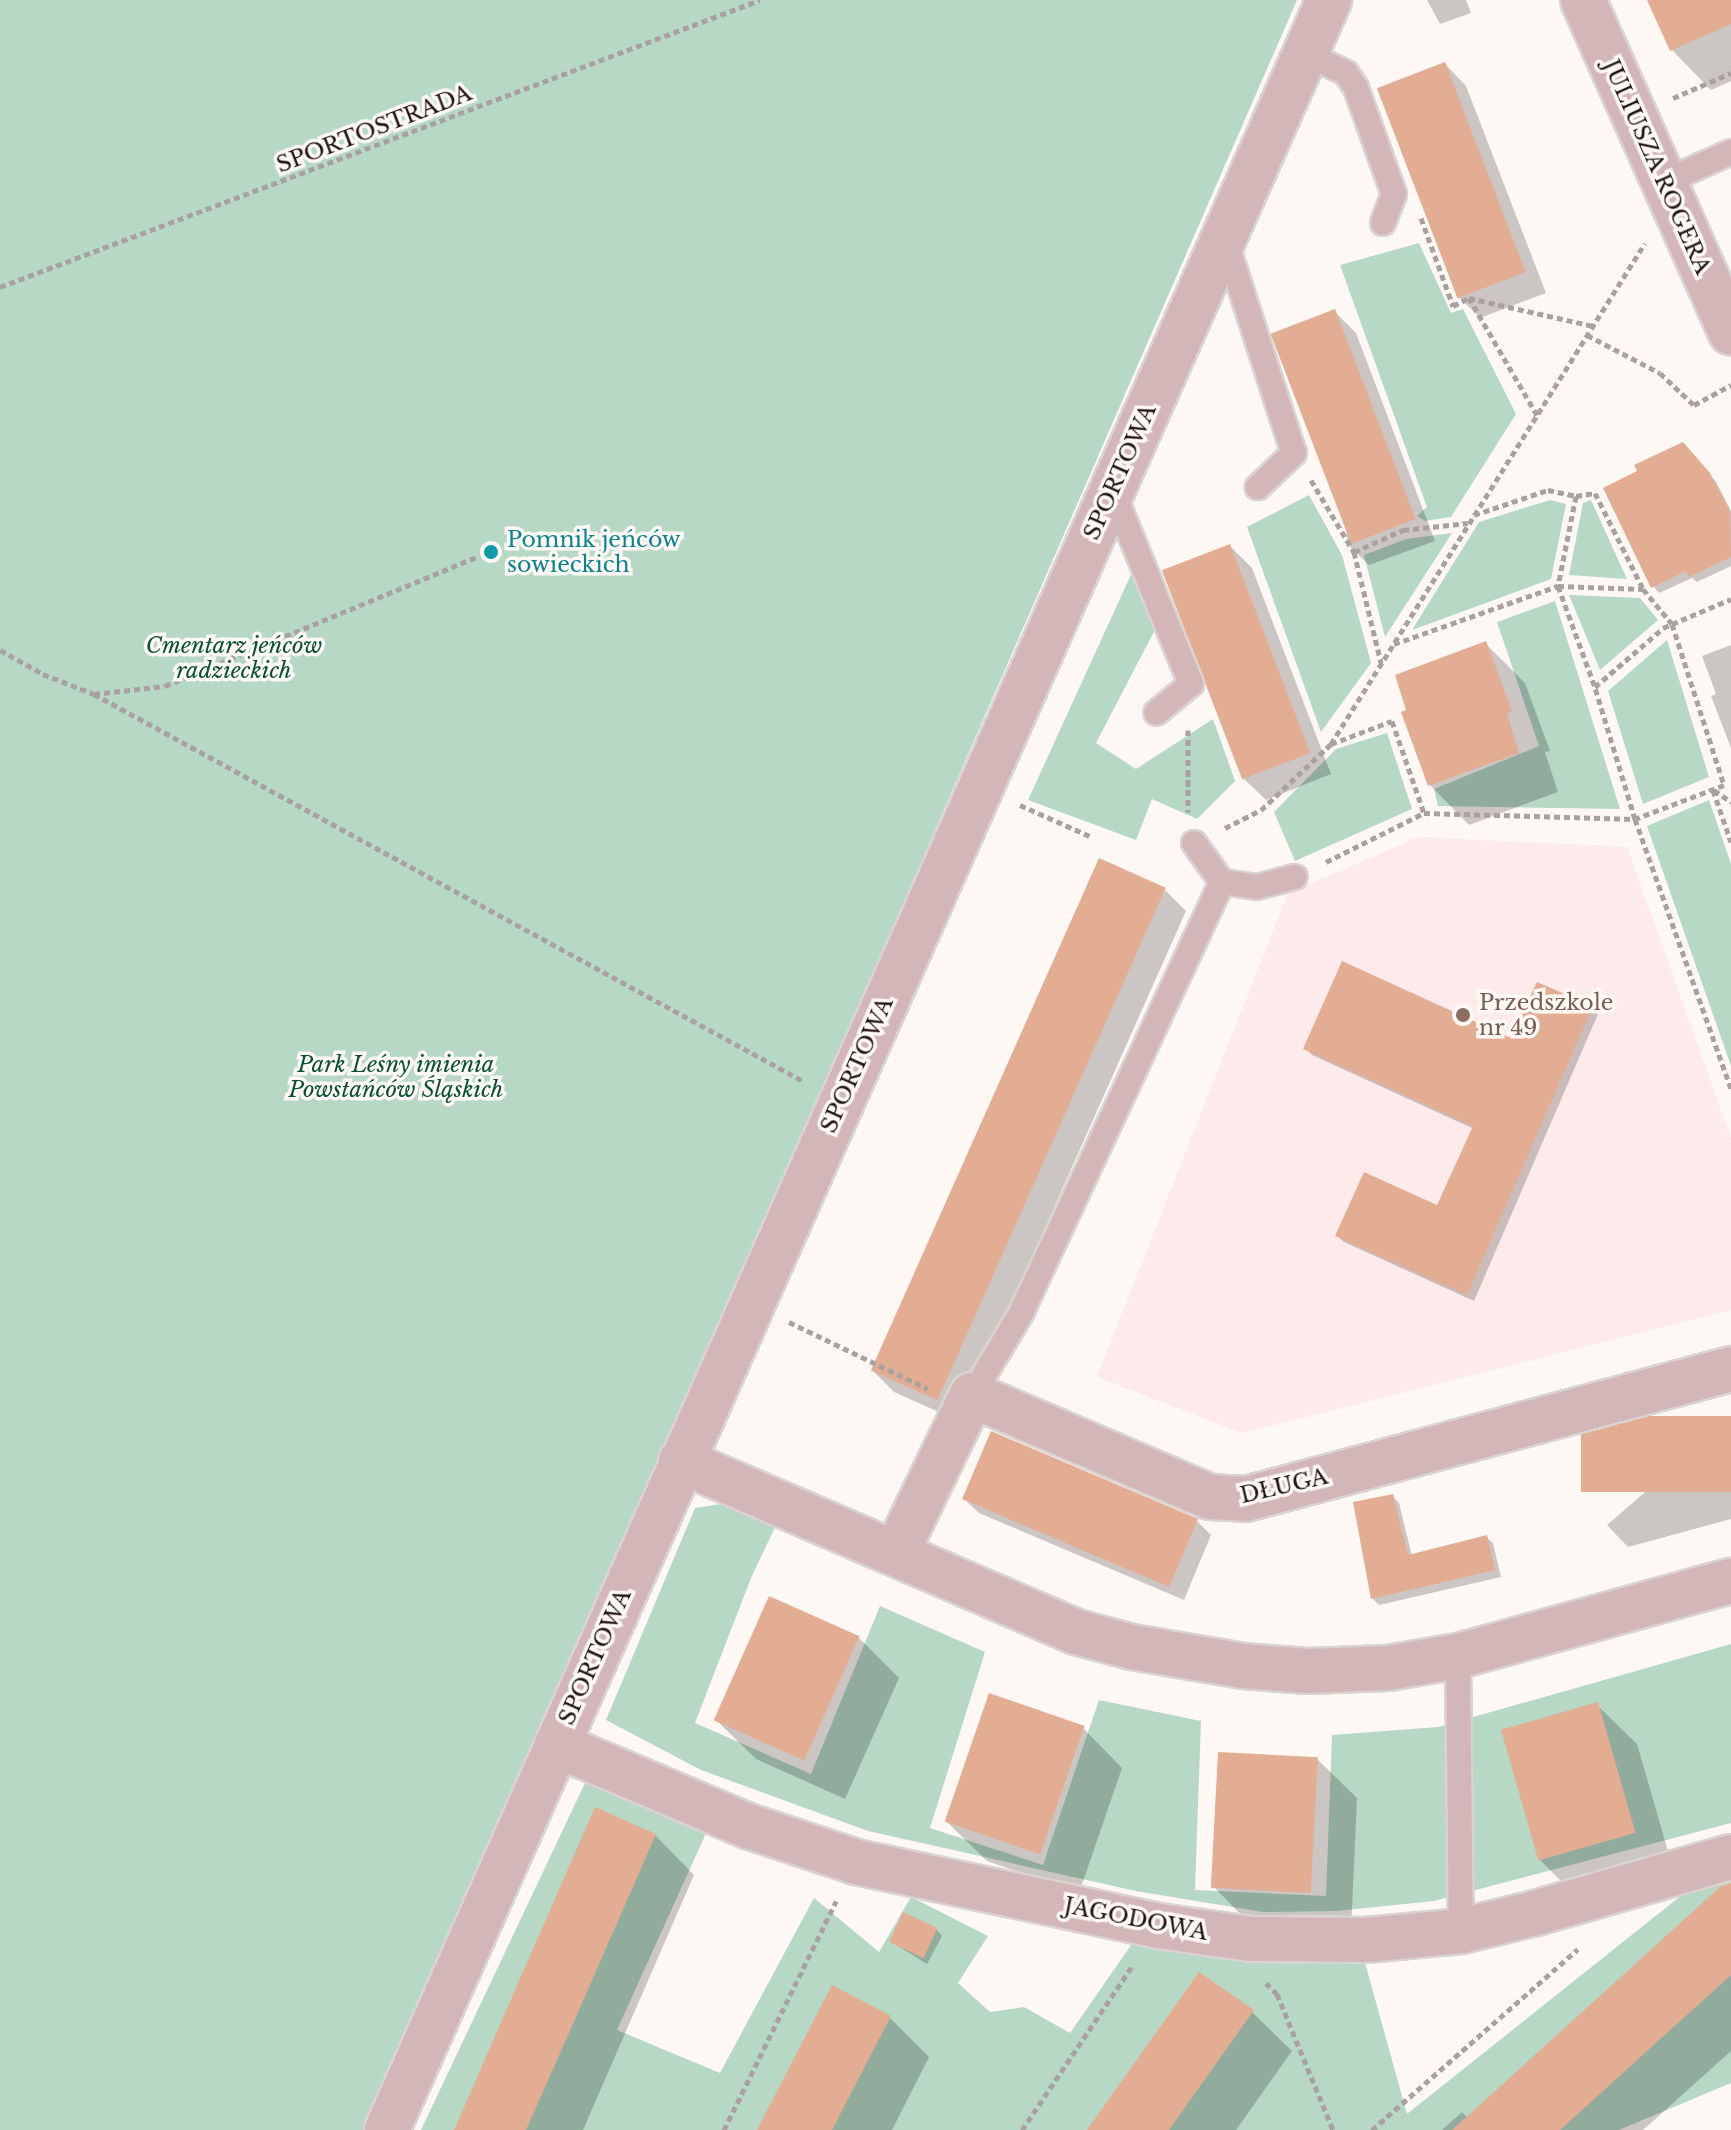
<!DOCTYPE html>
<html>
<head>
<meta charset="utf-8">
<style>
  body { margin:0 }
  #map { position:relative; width:1731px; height:2130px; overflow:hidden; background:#fef8f5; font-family:"Libre Baskerville",serif }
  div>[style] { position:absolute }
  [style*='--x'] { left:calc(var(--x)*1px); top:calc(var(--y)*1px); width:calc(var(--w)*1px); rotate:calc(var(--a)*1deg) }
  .education>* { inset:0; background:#fcebea }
  .green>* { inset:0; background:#b6d8c4 }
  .shadow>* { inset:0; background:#0003 }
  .building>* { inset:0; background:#e3ad94; transform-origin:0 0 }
  .path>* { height:5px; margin-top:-2.5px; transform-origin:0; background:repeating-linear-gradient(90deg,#a9a19e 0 6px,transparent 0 10px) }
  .roads { filter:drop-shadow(2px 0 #dad3d0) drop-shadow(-2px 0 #dad3d0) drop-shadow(0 2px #dad3d0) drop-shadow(0 -2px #dad3d0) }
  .service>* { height:24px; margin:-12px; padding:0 12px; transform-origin:12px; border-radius:12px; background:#d3b7b8 }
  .minor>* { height:44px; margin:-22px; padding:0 22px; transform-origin:22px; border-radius:22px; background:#d3b7b8 }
  .dots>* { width:22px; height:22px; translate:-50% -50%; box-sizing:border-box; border:4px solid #fef8f5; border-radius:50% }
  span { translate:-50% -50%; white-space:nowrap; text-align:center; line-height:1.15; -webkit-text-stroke:7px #fef8f5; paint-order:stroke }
  .street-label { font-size:22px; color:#1e130f }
  .culture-label { font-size:22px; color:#0d838f }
  .left { translate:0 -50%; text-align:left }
  .park-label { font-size:22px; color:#095034; font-style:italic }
  .education-label { font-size:22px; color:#785e54 }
</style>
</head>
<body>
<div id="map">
  <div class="education">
    <i style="clip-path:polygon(1419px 837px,1627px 847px,1731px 1138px,1731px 1310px,1242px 1433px,1097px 1377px,1288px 893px)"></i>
  </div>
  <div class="green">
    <i style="clip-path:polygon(0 0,1297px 0,368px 2130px,0 2130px)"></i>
    <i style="clip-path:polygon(1419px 243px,1451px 313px,1463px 309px,1516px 414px,1451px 517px,1425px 521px,1417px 516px,1427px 507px,1340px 265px)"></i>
    <i style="clip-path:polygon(1309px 495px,1342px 555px,1371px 663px,1321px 732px,1247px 527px)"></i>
    <i style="clip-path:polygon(1550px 500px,1566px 504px,1551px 579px,1412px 630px,1479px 522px)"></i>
    <i style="clip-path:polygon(1591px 500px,1627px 579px,1569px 575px,1583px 503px)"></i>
    <i style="clip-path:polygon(1452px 533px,1385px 637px,1364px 555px,1406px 539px)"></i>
    <i style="clip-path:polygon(1134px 568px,1157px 626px,1096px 743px,1136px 769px,1213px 719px,1235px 781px,1197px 819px,1152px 799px,1136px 840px,1028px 800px)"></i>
    <i style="clip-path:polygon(1569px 595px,1640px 598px,1658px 620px,1600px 670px)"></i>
    <i style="clip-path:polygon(1555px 601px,1620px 809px,1438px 806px,1434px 789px,1539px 746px,1497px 622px)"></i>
    <i style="clip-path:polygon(1667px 640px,1709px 777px,1643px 804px,1608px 691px)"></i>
    <i style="clip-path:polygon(1387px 733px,1412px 809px,1295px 861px,1274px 812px,1336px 749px)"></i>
    <i style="clip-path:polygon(1709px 800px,1731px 864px,1731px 1066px,1647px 826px)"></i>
    <i style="clip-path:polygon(728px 1503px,776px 1525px,751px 1578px,695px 1723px,811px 1774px,880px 1606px,985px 1652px,930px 1828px,1043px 1865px,1099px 1700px,1201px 1721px,1195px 1890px,1326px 1896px,1332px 1735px,1438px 1727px,1731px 1644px,1731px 1823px,1434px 1901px,1337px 1911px,1263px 1912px,1136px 1891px,868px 1831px,701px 1770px,606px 1720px,695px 1508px)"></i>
    <i style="clip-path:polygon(585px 1783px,707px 1831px,617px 2030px,720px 2073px,814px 1898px,879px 1952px,911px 1897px,988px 1936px,958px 1983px,990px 2012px,1024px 2007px,1070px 2033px,1145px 1925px,1362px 1952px,1407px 2114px,1717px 1867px,1731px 1863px,1731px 2083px,1619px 2130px,421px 2130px)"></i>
  </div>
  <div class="shadow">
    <i style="clip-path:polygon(1427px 0,1466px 0,1471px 13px,1440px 24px)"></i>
    <i style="clip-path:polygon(1649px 0,1731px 0,1731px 81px,1711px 90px,1672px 50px)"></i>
    <i style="clip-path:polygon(1445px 64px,1466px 86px,1546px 293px,1480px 318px,1459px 297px)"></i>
    <i style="clip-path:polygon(1335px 312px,1356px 333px,1435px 541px,1369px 565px,1347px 544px)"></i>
    <i style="clip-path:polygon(1690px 451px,1716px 482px,1731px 511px,1731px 566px,1697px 582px,1692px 578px,1659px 593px,1653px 586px,1639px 472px)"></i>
    <i style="clip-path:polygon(1230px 546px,1252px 568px,1331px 774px,1266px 800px,1244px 779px)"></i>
    <i style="clip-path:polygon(1485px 643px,1525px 683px,1550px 751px,1545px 752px,1558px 792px,1469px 825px,1430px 785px)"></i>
    <i style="clip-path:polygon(1731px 645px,1731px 748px,1711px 696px,1716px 694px,1702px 656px)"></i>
    <i style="clip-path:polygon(1165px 890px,1186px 911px,959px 1421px,894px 1392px,872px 1370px)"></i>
    <i style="clip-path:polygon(1591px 1008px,1598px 1014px,1474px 1301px,1344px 1242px,1337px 1236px,1438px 1208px,1474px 1129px,1312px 1055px,1305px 1048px,1512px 1041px)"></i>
    <i style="clip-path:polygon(1731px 1418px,1731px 1519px,1628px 1547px,1607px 1525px)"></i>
    <i style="clip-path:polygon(1392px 1496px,1399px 1503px,1412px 1556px,1486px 1537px,1493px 1543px,1501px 1577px,1379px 1605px,1372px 1598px)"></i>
    <i style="clip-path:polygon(964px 1499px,1197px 1521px,1211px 1535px,1184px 1600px,979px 1513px)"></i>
    <i style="clip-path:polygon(770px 1598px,859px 1638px,899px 1678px,845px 1799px,756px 1759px,716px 1720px)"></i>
    <i style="clip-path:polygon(1597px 1705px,1637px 1744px,1674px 1872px,1579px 1899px,1539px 1859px)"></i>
    <i style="clip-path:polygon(1083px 1728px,1122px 1768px,1079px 1893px,987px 1861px,947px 1822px)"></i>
    <i style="clip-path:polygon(1317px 1759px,1357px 1798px,1351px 1931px,1253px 1927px,1214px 1887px)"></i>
    <i style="clip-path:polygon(655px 1835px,694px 1875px,583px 2130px,455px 2130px)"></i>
    <i style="clip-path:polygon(1731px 1885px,1731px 2051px,1643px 2130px,1442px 2130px,1462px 2112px,1468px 2118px)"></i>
    <i style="clip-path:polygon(936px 1929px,942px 1936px,927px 1964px,890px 1941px)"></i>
    <i style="clip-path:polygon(1252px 2012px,1292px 2051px,1236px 2130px,1089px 2130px)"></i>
    <i style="clip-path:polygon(890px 2018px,929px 2057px,892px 2130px,759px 2130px)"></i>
  </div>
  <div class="building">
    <i style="clip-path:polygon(1647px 0,1731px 0,1731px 24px,1670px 51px)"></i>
    <i style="left:1445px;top:62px;width:225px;height:73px;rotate:69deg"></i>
    <i style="left:1335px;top:309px;width:225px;height:69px;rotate:69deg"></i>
    <i style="clip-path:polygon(1683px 442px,1710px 473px,1730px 512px,1731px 557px,1689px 577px,1686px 571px,1651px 588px,1603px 488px,1637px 471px,1634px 465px)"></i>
    <i style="left:1230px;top:544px;width:224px;height:73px;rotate:69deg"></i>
    <i style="clip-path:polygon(1486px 641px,1512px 711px,1507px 713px,1519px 753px,1428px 786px,1401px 712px,1406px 710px,1395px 675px)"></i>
    <i style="left:1099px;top:858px;width:73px;height:561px;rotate:24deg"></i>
    <i style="clip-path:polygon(1342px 961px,1511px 1038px,1537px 982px,1593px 1006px,1467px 1295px,1335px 1236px,1364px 1172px,1437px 1205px,1473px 1126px,1303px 1049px)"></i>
    <i style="left:1731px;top:1416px;width:76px;height:150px;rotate:90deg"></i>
    <i style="left:991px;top:1431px;width:225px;height:74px;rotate:23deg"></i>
    <i style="clip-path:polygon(1393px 1494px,1408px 1555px,1487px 1535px,1495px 1570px,1371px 1599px,1353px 1502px)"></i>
    <i style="left:769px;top:1596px;width:99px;height:136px;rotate:24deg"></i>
    <i style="left:989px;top:1693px;width:101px;height:136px;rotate:19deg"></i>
    <i style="left:1598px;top:1702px;width:136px;height:101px;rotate:74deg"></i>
    <i style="left:1218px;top:1752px;width:100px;height:136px;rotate:3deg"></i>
    <i style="clip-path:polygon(595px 1807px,656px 1834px,568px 2035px,526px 2130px,454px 2130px)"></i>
    <i style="clip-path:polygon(1731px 1883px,1731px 1975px,1560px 2130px,1452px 2130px,1721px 1886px)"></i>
    <i style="left:903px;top:1912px;width:38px;height:33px;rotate:25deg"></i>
    <i style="clip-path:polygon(1199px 1972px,1254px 2010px,1188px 2103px,1169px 2130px,1087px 2130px)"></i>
    <i style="clip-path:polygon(832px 1985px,891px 2016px,832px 2130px,757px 2130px)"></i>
  </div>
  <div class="path">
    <i style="--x:1673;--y:98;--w:63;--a:-23.3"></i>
    <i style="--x:1421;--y:218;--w:94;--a:70"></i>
    <i style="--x:1453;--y:306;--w:18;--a:-27"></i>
    <i style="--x:0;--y:287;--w:812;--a:-20.69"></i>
    <i style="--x:1587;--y:335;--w:82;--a:27.5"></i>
    <i style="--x:1660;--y:373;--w:47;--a:43.3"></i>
    <i style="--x:1694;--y:405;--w:42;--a:-28.4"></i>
    <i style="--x:1537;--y:415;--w:135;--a:-120.2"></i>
    <i style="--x:1469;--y:298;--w:127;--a:12.7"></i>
    <i style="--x:1311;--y:480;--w:84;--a:59.2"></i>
    <i style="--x:1354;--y:552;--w:114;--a:76.3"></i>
    <i style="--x:1576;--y:496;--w:19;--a:-9"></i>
    <i style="--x:1595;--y:493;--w:107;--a:63.4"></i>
    <i style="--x:1474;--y:515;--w:78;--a:-18.7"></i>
    <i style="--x:1548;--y:490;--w:29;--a:12"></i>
    <i style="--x:1576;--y:496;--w:92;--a:101.3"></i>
    <i style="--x:1558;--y:586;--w:85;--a:2"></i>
    <i style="--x:1643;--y:589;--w:45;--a:50.4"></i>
    <i style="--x:1672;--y:624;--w:169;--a:72.1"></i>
    <i style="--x:1724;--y:785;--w:95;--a:159.1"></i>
    <i style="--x:1635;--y:819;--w:138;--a:-106.9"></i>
    <i style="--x:1595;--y:687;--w:90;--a:-40.9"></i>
    <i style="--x:1663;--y:628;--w:10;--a:-24"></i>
    <i style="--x:1672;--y:624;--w:64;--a:-23"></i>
    <i style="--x:1354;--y:552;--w:54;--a:-24.2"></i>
    <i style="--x:1403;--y:530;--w:65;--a:-6.1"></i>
    <i style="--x:1394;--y:644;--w:174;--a:-19.5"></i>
    <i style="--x:1558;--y:586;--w:108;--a:69.9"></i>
    <i style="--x:0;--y:650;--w:49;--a:29.2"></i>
    <i style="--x:43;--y:674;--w:55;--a:21.4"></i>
    <i style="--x:94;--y:694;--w:71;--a:-6.4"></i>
    <i style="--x:165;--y:686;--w:340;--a:-22.5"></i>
    <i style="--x:94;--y:694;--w:808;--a:28.63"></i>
    <i style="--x:1188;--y:730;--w:82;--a:90"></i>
    <i style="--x:1331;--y:744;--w:591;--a:-57.92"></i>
    <i style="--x:1713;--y:790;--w:55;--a:70.9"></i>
    <i style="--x:1714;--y:790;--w:21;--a:35"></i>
    <i style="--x:1020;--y:805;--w:79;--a:24"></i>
    <i style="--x:1225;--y:828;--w:40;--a:-26.6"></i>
    <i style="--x:1261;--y:810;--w:96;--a:-43.3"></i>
    <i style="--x:1331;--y:744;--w:65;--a:-20.7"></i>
    <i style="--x:1392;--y:721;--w:97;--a:70.8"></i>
    <i style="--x:1326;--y:862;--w:110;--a:-26.6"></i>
    <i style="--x:1424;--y:813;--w:211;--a:1.6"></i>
    <i style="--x:1635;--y:819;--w:287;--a:70.4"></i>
    <i style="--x:789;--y:1322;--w:154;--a:25.7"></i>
    <i style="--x:1266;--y:1983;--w:16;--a:45"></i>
    <i style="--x:1277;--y:1994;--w:147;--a:67.6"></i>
    <i style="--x:724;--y:2130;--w:255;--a:-63.9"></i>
    <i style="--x:1022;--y:2130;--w:199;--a:-56.1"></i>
    <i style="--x:1372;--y:2130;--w:274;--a:-41.3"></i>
  </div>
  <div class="roads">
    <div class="service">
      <i style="--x:1305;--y:53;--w:46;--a:26"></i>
      <i style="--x:1346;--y:73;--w:18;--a:56"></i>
      <i style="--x:1356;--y:88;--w:113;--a:70.3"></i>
      <i style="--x:1394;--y:194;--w:31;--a:111"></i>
      <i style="--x:1664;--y:182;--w:73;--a:-24.1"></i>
      <i style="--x:1225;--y:240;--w:224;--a:72.1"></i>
      <i style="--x:1294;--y:453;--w:50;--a:136.6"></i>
      <i style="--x:1112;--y:490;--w:209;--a:67.8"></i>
      <i style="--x:1191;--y:684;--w:45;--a:140.4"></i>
      <i style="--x:1222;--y:882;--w:35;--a:8"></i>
      <i style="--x:1257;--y:887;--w:39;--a:-15"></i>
      <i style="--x:972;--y:1395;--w:96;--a:-59.1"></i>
      <i style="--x:1021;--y:1313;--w:476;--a:-65"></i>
      <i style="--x:1222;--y:882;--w:48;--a:-125.7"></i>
      <i style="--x:1458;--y:1656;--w:275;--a:89.4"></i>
    </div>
    <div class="minor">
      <i style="--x:1583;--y:0;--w:364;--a:66"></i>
      <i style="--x:681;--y:1461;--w:430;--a:23.4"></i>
      <i style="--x:1076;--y:1632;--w:58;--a:15"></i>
      <i style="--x:1132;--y:1647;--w:113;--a:9.7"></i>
      <i style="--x:1243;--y:1666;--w:65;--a:4.4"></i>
      <i style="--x:1308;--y:1671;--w:80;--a:-2.1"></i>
      <i style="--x:1388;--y:1668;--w:71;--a:-9.7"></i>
      <i style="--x:1458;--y:1656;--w:283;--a:-15.4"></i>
      <i style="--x:896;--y:1553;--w:175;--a:-64.3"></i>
      <i style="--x:972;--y:1395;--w:259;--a:23.2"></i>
      <i style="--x:1210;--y:1497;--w:36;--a:3"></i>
      <i style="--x:1246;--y:1499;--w:502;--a:-15"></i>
      <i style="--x:557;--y:1745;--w:207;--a:23"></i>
      <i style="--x:748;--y:1826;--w:114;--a:18.4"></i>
      <i style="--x:856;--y:1862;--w:310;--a:11.9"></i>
      <i style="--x:1159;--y:1926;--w:93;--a:8"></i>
      <i style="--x:1251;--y:1939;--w:115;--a:0.5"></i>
      <i style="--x:1366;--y:1940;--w:95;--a:-5.4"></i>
      <i style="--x:1461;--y:1931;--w:73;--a:-13.5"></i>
      <i style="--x:1532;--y:1914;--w:207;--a:-16"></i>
      <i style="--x:387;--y:2130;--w:2329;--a:-66.14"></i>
    </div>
  </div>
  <div class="dots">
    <i style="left:491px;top:552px;background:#0f9aa8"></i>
    <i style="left:1463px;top:1015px;background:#8d6e63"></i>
  </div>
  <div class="street-label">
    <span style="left:374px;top:129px;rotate:-21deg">SPORTOSTRADA</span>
    <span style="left:1657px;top:167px;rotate:66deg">JULIUSZA ROGERA</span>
    <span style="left:1120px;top:472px;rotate:-66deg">SPORTOWA</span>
    <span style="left:857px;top:1065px;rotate:-66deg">SPORTOWA</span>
    <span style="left:1284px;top:1486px;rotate:-13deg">DŁUGA</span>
    <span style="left:595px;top:1657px;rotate:-66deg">SPORTOWA</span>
    <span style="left:1136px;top:1919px;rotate:11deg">JAGODOWA</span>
  </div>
  <div class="culture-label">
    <span class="left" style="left:507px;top:552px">Pomnik jeńców<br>sowieckich</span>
  </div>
  <div class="park-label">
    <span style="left:234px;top:658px">Cmentarz jeńców<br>radzieckich</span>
    <span style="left:396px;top:1077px">Park Leśny imienia<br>Powstańców Śląskich</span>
  </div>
  <div class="education-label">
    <span class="left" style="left:1479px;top:1015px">Przedszkole<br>nr 49</span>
  </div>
</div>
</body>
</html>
